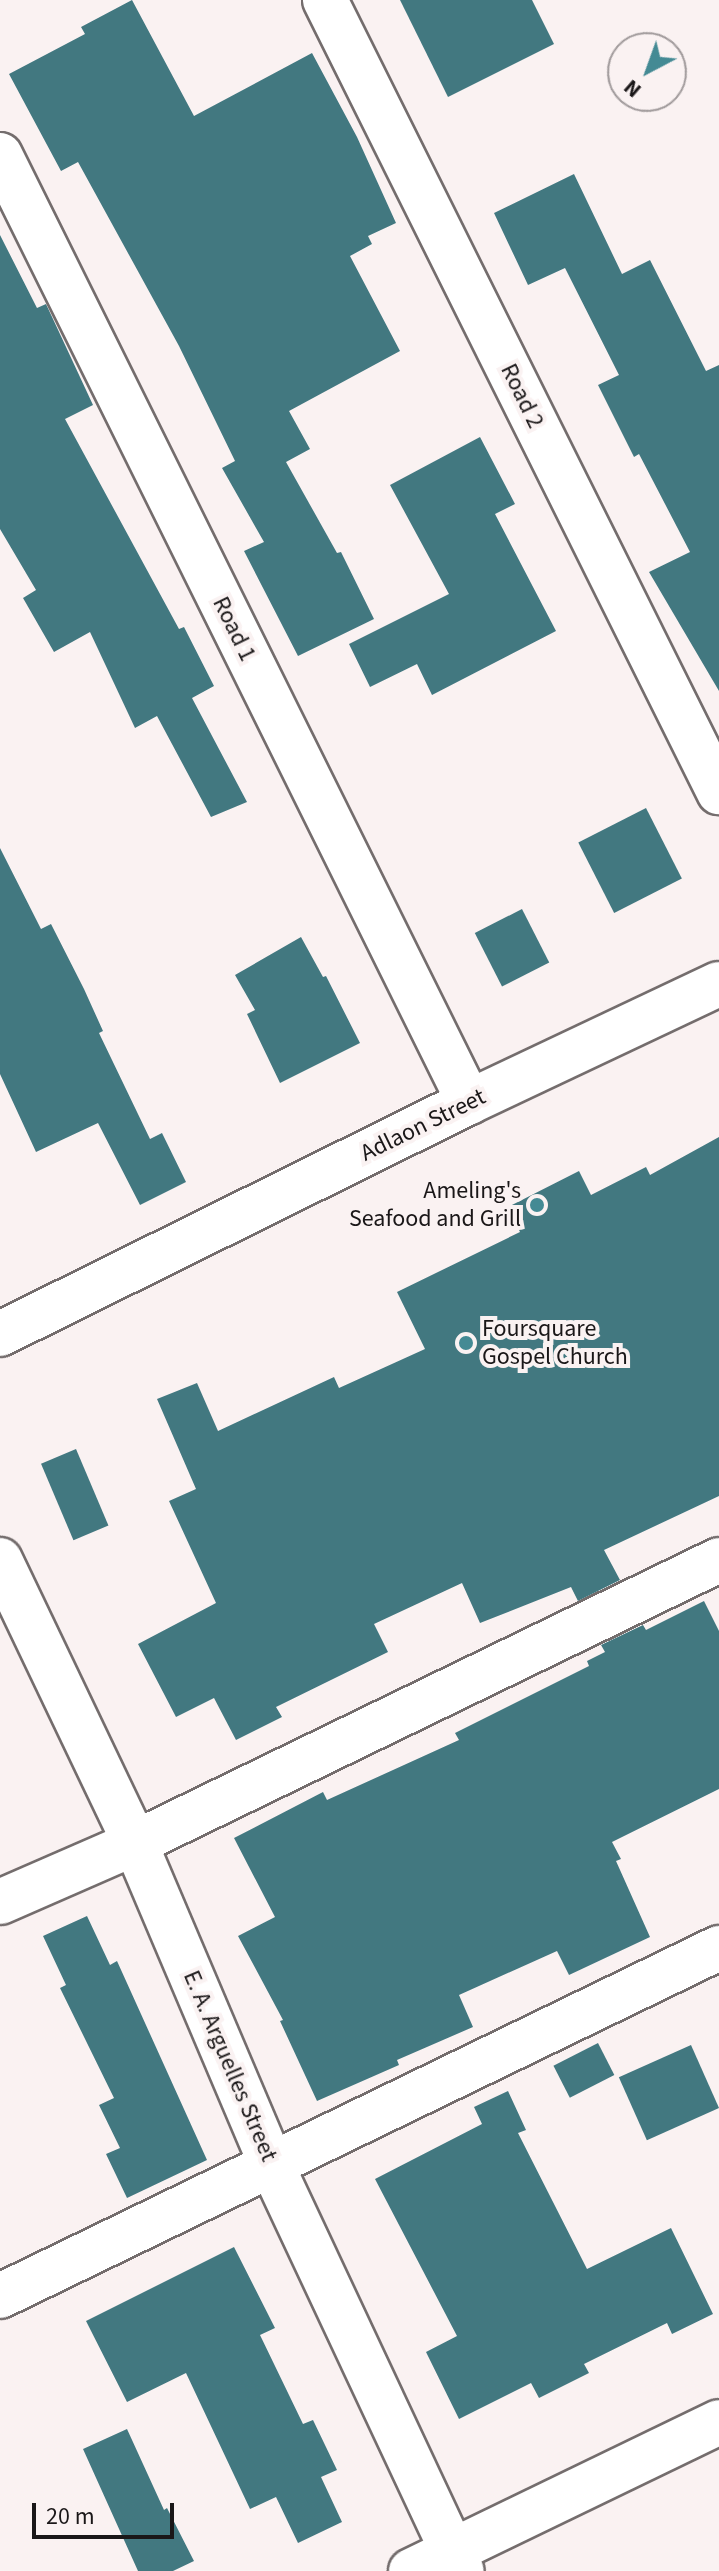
<!DOCTYPE html>
<html>
<head>
<meta charset="utf-8">
<style>
  body { margin:0 }
  #map { position:relative; width:719px; height:2571px; overflow:hidden; background:#faf2f2; font-family:"Source Sans 3",sans-serif }
  div>[style] { position:absolute }
  [style*='--x'] { left:calc(var(--x)*1px); top:calc(var(--y)*1px); width:calc(var(--w)*1px); rotate:calc(var(--a)*1deg) }
  .building>* { inset:0; background:#427880; transform-origin:0 0 }
  .roads { filter:drop-shadow(2px 0 #746d6d) drop-shadow(-2px 0 #746d6d) drop-shadow(0 2px #746d6d) drop-shadow(0 -2px #746d6d) }
  .street>* { height:44px; margin:-22px; padding:0 22px; transform-origin:22px; border-radius:22px; background:#fff }
  .secondary>* { height:44px; margin:-22px; padding:0 22px; transform-origin:22px; border-radius:22px; background:#fff }
  .dots>* { width:22px; height:22px; translate:-50% -50%; box-sizing:border-box; border:4px solid #faf2f2; border-radius:50% }
  span { translate:-50% -50%; white-space:nowrap; text-align:center; line-height:1.15; -webkit-text-stroke:8px #faf2f2; paint-order:stroke }
  .street-label { font-size:24px; color:#1a1718 }
  .poi-label { font-size:24px; color:#1a1718 }
  .right { translate:-100% -50%; text-align:right }
  .left { translate:0 -50%; text-align:left }
  .north { position:absolute; left:607px; top:32px; width:80px; height:80px; box-sizing:border-box; background:#faf2f2; border:2px solid #a09a9b; border-radius:50%; rotate:221deg; font-size:22px; font-weight:700; line-height:32px; text-align:center; color:#1a1718 }
  .north::after { content:''; display:block; margin:auto; width:28px; height:36px; background:#448a94; clip-path:polygon(50% 0,100% 100%,50% 72%,0 100%) }
  .scale { position:absolute; left:32px; top:2503px; width:142px; height:36px; box-sizing:border-box; border:4px solid #1a1718; border-top:0; padding-left:10px; font-size:24px; line-height:28px; white-space:nowrap; color:#1a1718; -webkit-text-stroke:6px #faf2f2; paint-order:stroke }
</style>
</head>
<body>
<div id="map">
  <div class="building">
    <i style="clip-path:polygon(132px 0,194px 116px,312px 53px,357px 137px,396px 223px,368px 236px,372px 244px,350px 256px,400px 351px,289px 411px,310px 449px,286px 462px,337px 553px,341px 552px,374px 619px,298px 656px,244px 551px,264px 542px,222px 468px,235px 461px,179px 346px,78px 162px,61px 171px,9px 74px,85px 34px,81px 27px)"></i>
    <i style="clip-path:polygon(400px 0,532px 0,554px 44px,448px 97px)"></i>
    <i style="clip-path:polygon(574px 174px,622px 274px,650px 260px,706px 371px,719px 365px,719px 691px,649px 572px,690px 552px,639px 454px,634px 457px,598px 385px,619px 375px,565px 268px,528px 285px,494px 213px)"></i>
    <i style="clip-path:polygon(0 235px,37px 308px,46px 304px,93px 405px,65px 419px,179px 629px,184px 627px,214px 686px,192px 698px,247px 802px,211px 817px,157px 716px,135px 728px,90px 632px,54px 652px,23px 598px,36px 590px,0 529px)"></i>
    <i style="clip-path:polygon(480px 437px,515px 504px,495px 514px,556px 631px,432px 695px,417px 664px,370px 687px,349px 644px,449px 594px,390px 485px)"></i>
    <i style="left:646px;top:808px;width:79px;height:76px;rotate:63deg"></i>
    <i style="clip-path:polygon(0 848px,41px 929px,51px 924px,84px 989px,103px 1031px,99px 1033px,150px 1139px,162px 1133px,186px 1182px,140px 1205px,98px 1123px,36px 1152px,0 1074px)"></i>
    <i style="left:522px;top:909px;width:60px;height:53px;rotate:63deg"></i>
    <i style="clip-path:polygon(301px 937px,323px 977px,326px 976px,360px 1043px,280px 1083px,247px 1014px,255px 1010px,235px 975px)"></i>
    <i style="clip-path:polygon(719px 1137px,719px 1496px,604px 1550px,620px 1580px,578px 1601px,571px 1587px,480px 1623px,462px 1583px,374px 1624px,388px 1652px,276px 1707px,282px 1717px,236px 1740px,214px 1698px,176px 1717px,138px 1644px,216px 1603px,169px 1501px,196px 1489px,157px 1399px,197px 1383px,218px 1431px,334px 1377px,339px 1388px,425px 1349px,397px 1292px,520px 1232px,508px 1207px,579px 1171px,591px 1195px,646px 1167px,650px 1175px)"></i>
    <i style="left:76px;top:1449px;width:83px;height:38px;rotate:67deg"></i>
    <i style="clip-path:polygon(704px 1601px,719px 1631px,719px 1789px,612px 1842px,621px 1859px,616px 1861px,650px 1937px,569px 1975px,557px 1951px,459px 1995px,473px 2027px,397px 2060px,399px 2065px,317px 2101px,280px 2021px,283px 2020px,238px 1936px,275px 1917px,234px 1838px,323px 1792px,327px 1800px,459px 1740px,455px 1733px,589px 1666px,587px 1661px,605px 1652px,601px 1645px,643px 1625px,646px 1630px)"></i>
    <i style="clip-path:polygon(87px 1916px,110px 1965px,117px 1961px,207px 2160px,127px 2198px,106px 2154px,120px 2148px,99px 2105px,114px 2098px,60px 1988px,66px 1985px,43px 1936px)"></i>
    <i style="left:598px;top:2043px;width:36px;height:50px;rotate:63deg"></i>
    <i style="left:691px;top:2045px;width:69px;height:79px;rotate:66deg"></i>
    <i style="clip-path:polygon(508px 2091px,526px 2130px,518px 2133px,587px 2269px,671px 2228px,713px 2314px,672px 2334px,667px 2323px,584px 2364px,589px 2373px,539px 2398px,531px 2383px,459px 2419px,426px 2352px,457px 2336px,375px 2179px,482px 2124px,474px 2107px)"></i>
    <i style="clip-path:polygon(234px 2247px,275px 2328px,260px 2335px,303px 2424px,313px 2420px,337px 2470px,321px 2477px,342px 2522px,298px 2543px,276px 2497px,250px 2509px,186px 2373px,127px 2402px,86px 2321px)"></i>
    <i style="clip-path:polygon(127px 2429px,164px 2510px,167px 2508px,194px 2561px,173px 2571px,138px 2571px,83px 2449px)"></i>
  </div>
  <div class="roads">
    <div class="street">
      <i style="--x:325;--y:0;--w:885;--a:63.55"></i>
      <i style="--x:0;--y:155;--w:1057;--a:63.65"></i>
      <i style="--x:0;--y:1560;--w:314;--a:64.5"></i>
      <i style="--x:135;--y:1843;--w:351;--a:67"></i>
      <i style="--x:272;--y:2166;--w:447;--a:64.9"></i>
      <i style="--x:0;--y:1902;--w:147;--a:-23.6"></i>
      <i style="--x:135;--y:1843;--w:649;--a:-25.85"></i>
      <i style="--x:0;--y:2296;--w:799;--a:-25.83"></i>
      <i style="--x:411;--y:2571;--w:342;--a:-25.8"></i>
    </div>
    <div class="secondary">
      <i style="--x:0;--y:1334;--w:523;--a:-26.32"></i>
      <i style="--x:469;--y:1102;--w:276;--a:-25.3"></i>
    </div>
  </div>
  <div class="dots">
    <i style="left:537px;top:1205px;background:#448a94"></i>
    <i style="left:466px;top:1343px;background:#448a94"></i>
  </div>
  <div class="street-label">
    <span style="left:522px;top:396px;rotate:64deg">Road 2</span>
    <span style="left:234px;top:629px;rotate:64deg">Road 1</span>
    <span style="left:423px;top:1125px;rotate:-26deg">Adlaon Street</span>
    <span style="left:230px;top:2066px;rotate:67deg">E. A. Arguelles Street</span>
  </div>
  <div class="poi-label">
    <span class="right" style="left:521px;top:1205px">Ameling's<br>Seafood and Grill</span>
    <span class="left" style="left:482px;top:1343px">Foursquare<br>Gospel Church</span>
  </div>
  <div class="north">N</div>
  <div class="scale">20 m</div>
</div>
</body>
</html>
